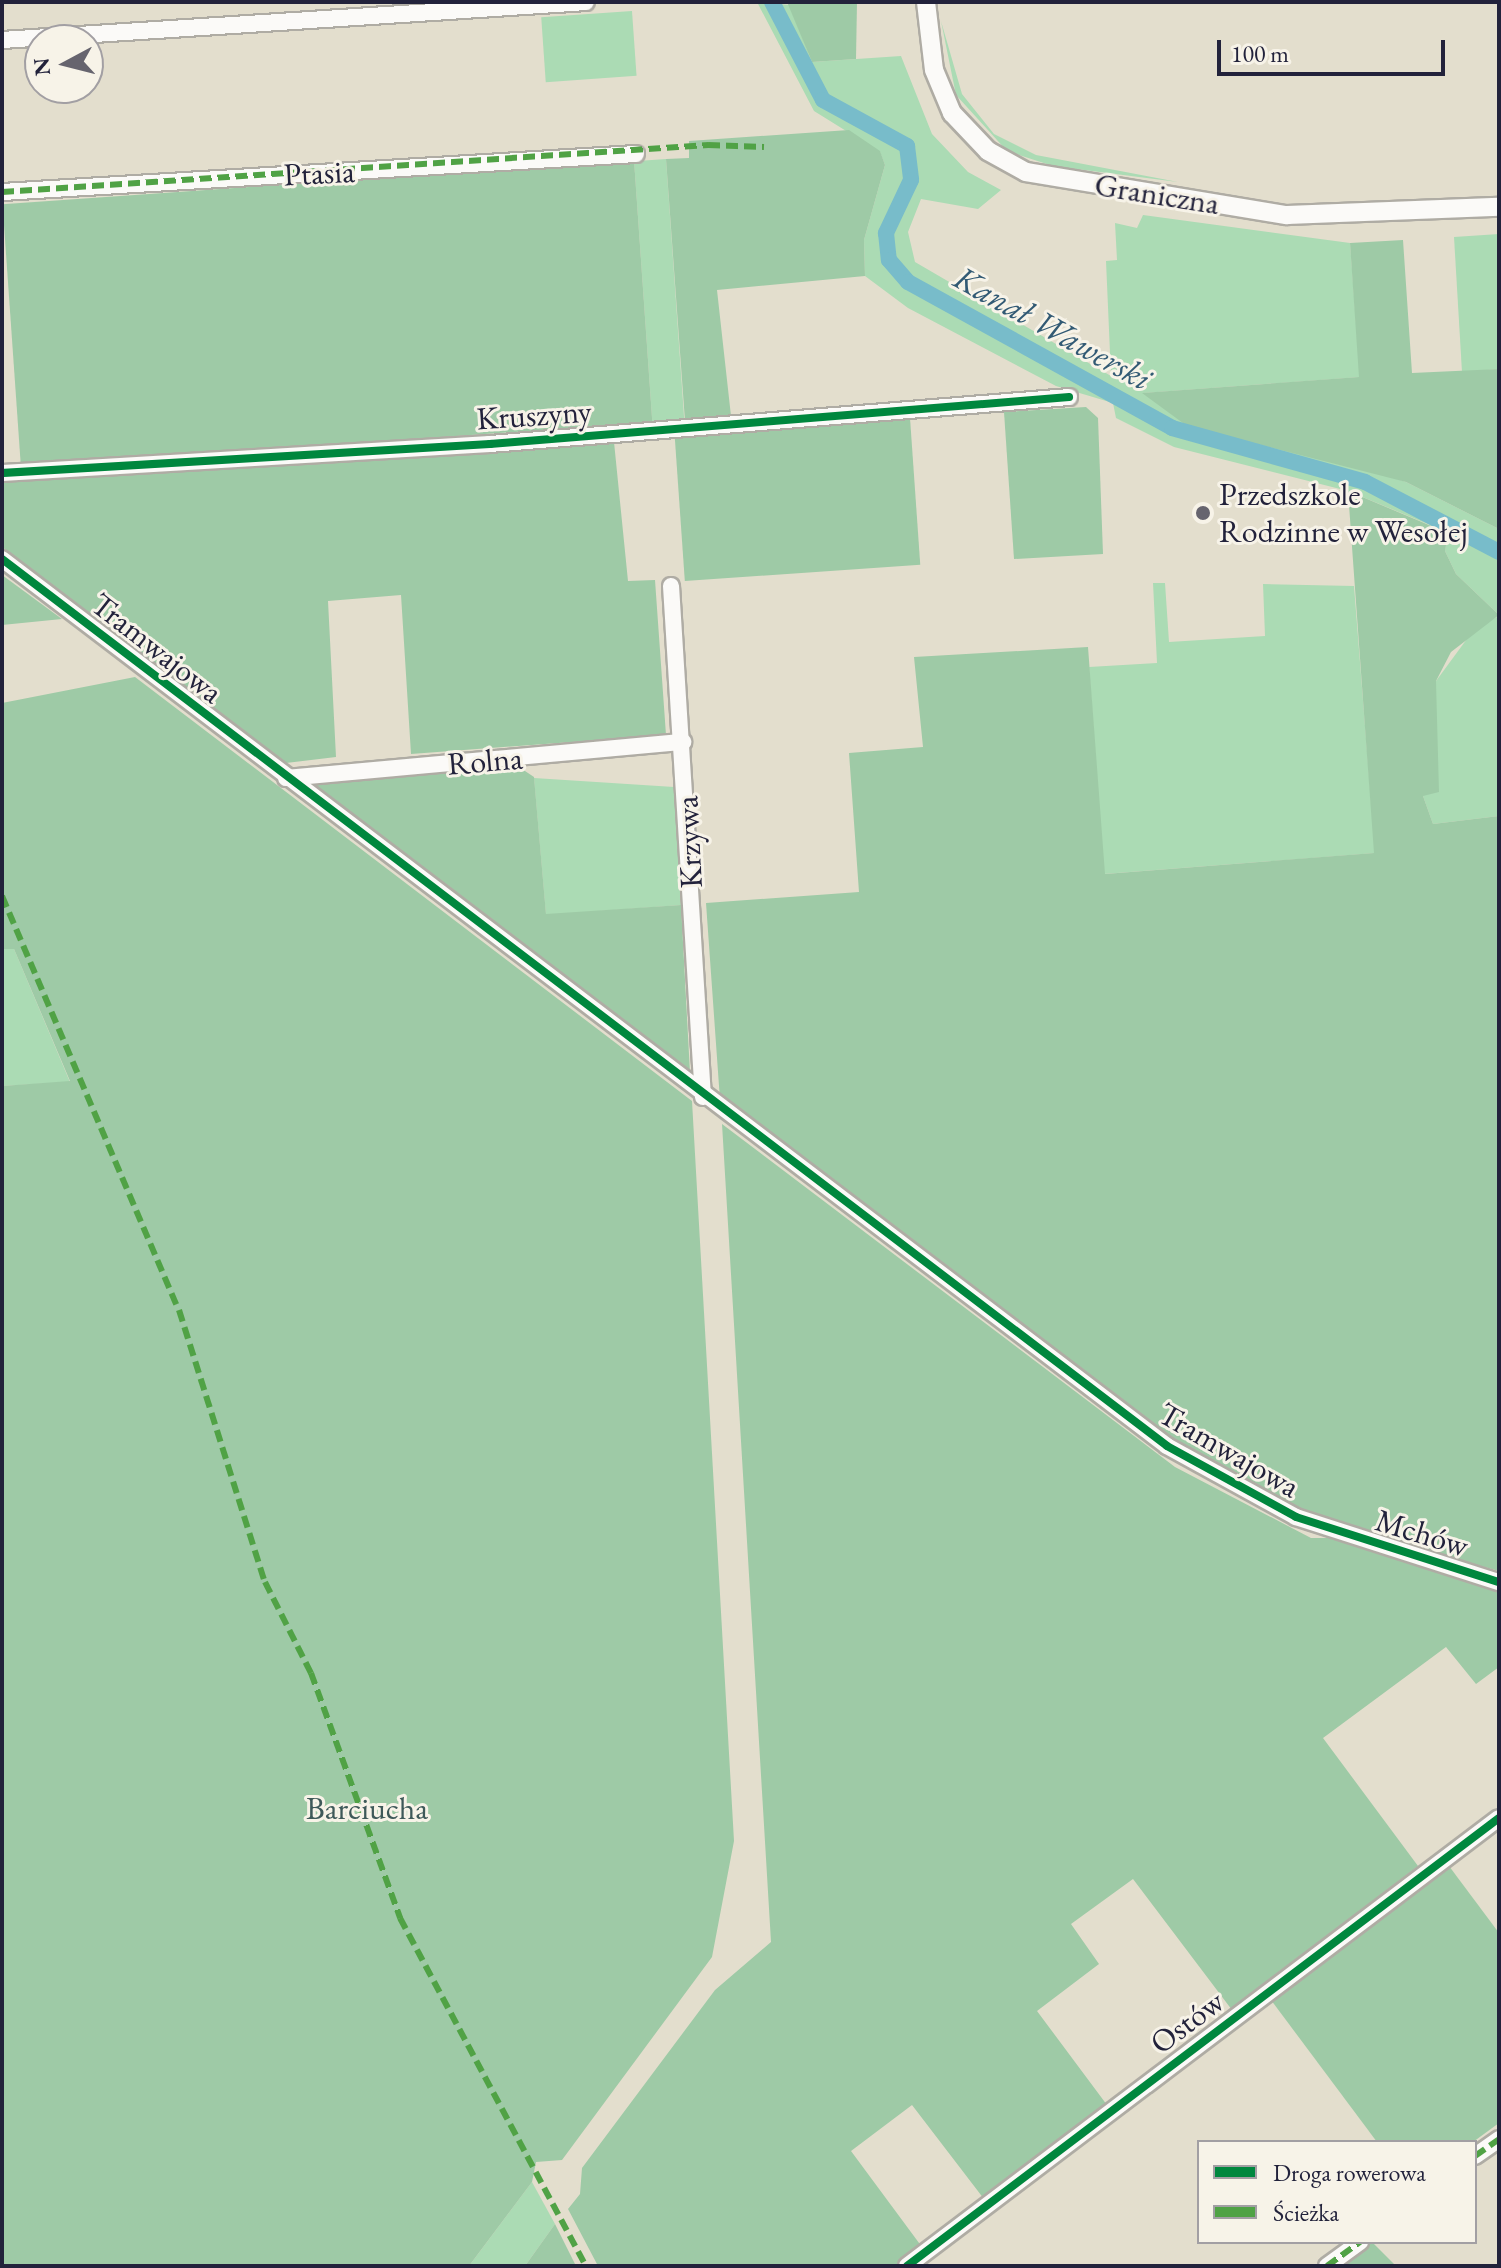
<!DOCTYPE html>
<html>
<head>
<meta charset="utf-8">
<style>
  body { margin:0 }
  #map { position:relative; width:1501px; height:2268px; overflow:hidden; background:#e3decd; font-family:"EB Garamond",serif }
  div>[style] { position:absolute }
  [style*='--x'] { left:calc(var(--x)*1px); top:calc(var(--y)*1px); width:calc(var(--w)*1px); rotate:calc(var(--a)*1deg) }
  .green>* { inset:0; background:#abdbb4; transform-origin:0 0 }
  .forest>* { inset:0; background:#9ecaa6; transform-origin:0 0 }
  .canal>* { height:16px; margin:-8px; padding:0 8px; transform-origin:8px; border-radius:8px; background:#78bcca }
  .roads { filter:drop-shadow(2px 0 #afaca4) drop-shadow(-2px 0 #afaca4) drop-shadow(0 2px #afaca4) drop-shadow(0 -2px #afaca4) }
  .minor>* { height:16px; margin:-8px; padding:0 8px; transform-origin:8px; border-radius:8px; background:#fbfaf8 }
  .tertiary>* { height:18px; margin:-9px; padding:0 9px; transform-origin:9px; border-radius:9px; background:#fbfaf8 }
  .quiet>* { height:6px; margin-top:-3px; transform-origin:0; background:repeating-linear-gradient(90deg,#50a245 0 12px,transparent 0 18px) }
  .cycleway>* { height:8px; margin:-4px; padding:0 4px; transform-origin:4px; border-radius:4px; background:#00873e }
  .dots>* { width:22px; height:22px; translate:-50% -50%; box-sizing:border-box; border:4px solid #f7f3e8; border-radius:50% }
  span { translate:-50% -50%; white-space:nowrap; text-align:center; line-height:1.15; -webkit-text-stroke:6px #f7f3e8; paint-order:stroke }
  .street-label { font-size:32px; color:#22223b }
  .poi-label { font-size:32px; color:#22223b }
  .left { translate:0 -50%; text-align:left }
  .park-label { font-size:32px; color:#3e5959 }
  .water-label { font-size:34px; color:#325a74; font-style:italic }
  .frame { position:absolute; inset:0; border:4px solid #22223b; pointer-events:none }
  .legend { position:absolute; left:1197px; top:2140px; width:280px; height:104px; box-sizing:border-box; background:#f7f3e8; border:2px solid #a29fa3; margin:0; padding:10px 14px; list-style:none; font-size:24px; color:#22223b }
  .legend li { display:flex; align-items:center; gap:16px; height:40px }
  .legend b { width:40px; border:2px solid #a29fa3 }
  .north { position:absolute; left:24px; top:24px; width:80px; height:80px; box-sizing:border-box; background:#f7f3e8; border:2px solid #a29fa3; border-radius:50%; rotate:263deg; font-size:22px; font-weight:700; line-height:32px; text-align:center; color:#22223b }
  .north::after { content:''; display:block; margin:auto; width:28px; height:36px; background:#66646e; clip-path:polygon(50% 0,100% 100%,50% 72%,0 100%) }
  .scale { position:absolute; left:1217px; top:40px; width:228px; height:36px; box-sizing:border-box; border:4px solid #22223b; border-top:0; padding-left:10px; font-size:24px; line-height:28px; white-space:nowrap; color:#22223b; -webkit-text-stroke:6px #f7f3e8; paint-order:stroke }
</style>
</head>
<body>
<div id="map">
  <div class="green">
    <i style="clip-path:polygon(757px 2px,790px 5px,812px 62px,901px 56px,932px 134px,968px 172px,1001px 190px,978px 209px,921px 199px,908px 232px,915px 262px,1111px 376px,1106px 261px,1117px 260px,1115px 223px,1137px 228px,1143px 215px,1350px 243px,1360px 377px,1144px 393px,1406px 482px,1499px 529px,1499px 615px,1456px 574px,1445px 551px,1447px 532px,1348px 491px,1174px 447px,1116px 418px,1113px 403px,1056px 386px,908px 308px,865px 276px,864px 240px,885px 165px,880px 152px,814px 111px)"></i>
    <i style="left:632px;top:11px;width:65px;height:91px;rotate:86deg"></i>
    <i style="clip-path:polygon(941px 21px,962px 94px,994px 134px,1036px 155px,1178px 182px,1053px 166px,1007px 151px,956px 95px)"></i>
    <i style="left:666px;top:159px;width:263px;height:32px;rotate:86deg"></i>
    <i style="clip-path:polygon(1499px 234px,1499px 369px,1462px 372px,1454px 237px)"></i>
    <i style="clip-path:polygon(1153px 583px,1165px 583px,1169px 642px,1265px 636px,1263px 584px,1354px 586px,1375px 853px,1104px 874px,1089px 667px,1157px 663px)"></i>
    <i style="clip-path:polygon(1499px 616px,1499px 816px,1433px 824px,1423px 796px,1436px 681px,1475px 628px)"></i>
    <i style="clip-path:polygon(534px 778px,674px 787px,681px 905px,546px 915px)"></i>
    <i style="clip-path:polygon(2px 949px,14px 949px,70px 1082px,2px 1086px)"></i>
    <i style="clip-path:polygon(532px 2182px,555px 2224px,525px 2266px,469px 2266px)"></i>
  </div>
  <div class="forest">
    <i style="clip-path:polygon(787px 2px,857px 2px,856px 59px,812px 62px)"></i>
    <i style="clip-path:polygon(849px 130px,880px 151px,885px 165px,864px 240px,865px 276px,717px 290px,731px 416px,685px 421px,666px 159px,689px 158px,689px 141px)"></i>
    <i style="left:634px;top:160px;width:263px;height:633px;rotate:86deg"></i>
    <i style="clip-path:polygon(1403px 240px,1412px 373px,1499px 369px,1499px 529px,1406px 482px,1187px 426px,1142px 393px,1359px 377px,1350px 243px)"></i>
    <i style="clip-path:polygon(1086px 407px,1098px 418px,1103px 554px,1014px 559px,1004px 412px)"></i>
    <i style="left:910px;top:418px;width:147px;height:236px;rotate:86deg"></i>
    <i style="clip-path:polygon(614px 442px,628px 581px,655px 580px,666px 735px,411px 754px,401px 595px,328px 601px,336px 757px,286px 763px,2px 547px,2px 479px)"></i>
    <i style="clip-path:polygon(1348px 491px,1448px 533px,1445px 551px,1456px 574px,1499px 615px,1451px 652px,1436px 681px,1439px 792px,1423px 796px,1433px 824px,1499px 816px,1499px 1571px,1326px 1523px,1172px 1440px,720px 1100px,706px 903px,859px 892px,849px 753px,923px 747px,914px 657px,1088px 647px,1105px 874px,1374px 853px)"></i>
    <i style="clip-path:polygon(2px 575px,62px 619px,2px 625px)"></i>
    <i style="clip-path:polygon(135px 677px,692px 1101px,734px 1841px,712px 1957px,562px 2160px,536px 2162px,532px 2182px,469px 2266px,2px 2266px,2px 1086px,70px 1081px,14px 949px,2px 949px,2px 703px)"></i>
    <i style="clip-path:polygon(522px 769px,534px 777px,546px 914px,681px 905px,690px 1073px,556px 979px,310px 781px)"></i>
    <i style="clip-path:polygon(722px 1124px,1175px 1467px,1311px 1538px,1333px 1538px,1499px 1590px,1499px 1667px,1476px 1684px,1446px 1647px,1323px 1738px,1418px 1866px,1232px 2010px,1133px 1879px,1071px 1924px,1099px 1964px,1037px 2011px,1107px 2105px,984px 2199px,912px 2105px,851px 2151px,922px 2247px,897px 2266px,598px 2266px,568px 2209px,580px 2194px,582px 2168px,715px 1990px,771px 1942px)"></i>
    <i style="clip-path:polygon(1449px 1866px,1499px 1933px,1499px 2123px,1473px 2142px,1377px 2142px,1271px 2000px)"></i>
    <i style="clip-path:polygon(555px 2224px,576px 2266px,525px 2266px)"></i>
    <i style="clip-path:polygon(1372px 2242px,1396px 2266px,1339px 2266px)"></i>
  </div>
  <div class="canal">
    <i style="--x:772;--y:2;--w:110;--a:62.5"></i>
    <i style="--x:823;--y:100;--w:96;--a:28.7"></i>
    <i style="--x:907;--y:146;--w:34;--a:83"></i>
    <i style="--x:911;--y:180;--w:59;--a:115.3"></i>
    <i style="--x:886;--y:233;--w:27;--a:84"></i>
    <i style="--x:889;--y:260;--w:29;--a:49"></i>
    <i style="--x:908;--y:282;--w:302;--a:28.9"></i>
    <i style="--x:1172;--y:428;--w:200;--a:15.6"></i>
    <i style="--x:1365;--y:482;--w:151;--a:27.6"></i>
  </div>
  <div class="roads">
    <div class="minor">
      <i style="--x:2;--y:40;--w:585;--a:-3.72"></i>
      <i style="--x:2;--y:192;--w:635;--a:-3.43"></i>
      <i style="--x:2;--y:473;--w:489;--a:-3.4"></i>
      <i style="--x:490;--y:444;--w:581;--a:-4.64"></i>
      <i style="--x:2;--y:559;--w:1464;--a:37.28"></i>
      <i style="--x:1167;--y:1446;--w:147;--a:28.8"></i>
      <i style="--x:1296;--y:1517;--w:213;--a:17.8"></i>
      <i style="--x:671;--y:586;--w:512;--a:86.42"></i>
      <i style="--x:286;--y:778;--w:399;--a:-5.2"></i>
      <i style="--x:1475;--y:2156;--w:29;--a:-35"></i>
      <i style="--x:907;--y:2266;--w:742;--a:-37.12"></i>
      <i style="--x:1327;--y:2266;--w:41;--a:-36"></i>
    </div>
    <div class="tertiary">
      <i style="--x:926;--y:2;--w:68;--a:83.3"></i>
      <i style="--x:934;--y:70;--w:47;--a:67.3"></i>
      <i style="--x:952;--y:113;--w:52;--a:46.5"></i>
      <i style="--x:988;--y:151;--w:43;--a:28.9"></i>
      <i style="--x:1026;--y:172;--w:265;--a:9.4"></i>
      <i style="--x:1287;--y:215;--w:212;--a:-2.2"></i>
    </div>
  </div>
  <div class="quiet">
    <i style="--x:2;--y:192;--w:708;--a:-3.81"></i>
    <i style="--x:708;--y:145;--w:56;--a:2"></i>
    <i style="--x:2;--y:896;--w:450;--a:66.9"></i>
    <i style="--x:179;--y:1310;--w:285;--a:72.5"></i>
    <i style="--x:265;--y:1582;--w:102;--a:63.2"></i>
    <i style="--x:311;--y:1673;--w:261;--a:70"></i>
    <i style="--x:400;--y:1918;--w:395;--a:61.9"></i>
    <i style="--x:1475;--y:2156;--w:29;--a:-35"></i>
    <i style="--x:1327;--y:2266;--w:41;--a:-36"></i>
  </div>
  <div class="cycleway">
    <i style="--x:2;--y:473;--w:489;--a:-3.4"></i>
    <i style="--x:490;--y:444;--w:581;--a:-4.64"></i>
    <i style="--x:2;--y:559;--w:1464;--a:37.28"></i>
    <i style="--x:1167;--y:1446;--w:147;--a:28.8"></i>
    <i style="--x:1296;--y:1517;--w:213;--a:17.8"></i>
    <i style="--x:907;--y:2266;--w:742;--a:-37.12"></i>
  </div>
  <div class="dots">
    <i style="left:1203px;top:513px;background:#66646e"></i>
  </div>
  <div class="street-label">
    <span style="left:319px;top:173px;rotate:-3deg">Ptasia</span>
    <span style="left:1157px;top:194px;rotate:9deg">Graniczna</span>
    <span style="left:534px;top:415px;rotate:-4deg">Kruszyny</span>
    <span style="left:157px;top:648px;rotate:38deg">Tramwajowa</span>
    <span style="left:485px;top:761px;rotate:-5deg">Rolna</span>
    <span style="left:689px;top:842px;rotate:-93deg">Krzywa</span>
    <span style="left:1229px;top:1450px;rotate:30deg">Tramwajowa</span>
    <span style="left:1422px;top:1533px;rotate:17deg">Mchów</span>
    <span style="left:1187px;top:2022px;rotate:-37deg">Ostów</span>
  </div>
  <div class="poi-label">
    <span class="left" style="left:1219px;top:513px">Przedszkole<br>Rodzinne w Wesołej</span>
  </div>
  <div class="park-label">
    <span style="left:367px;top:1808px">Barciucha</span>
  </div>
  <div class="water-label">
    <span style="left:1053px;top:328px;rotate:29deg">Kanał Wawerski</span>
  </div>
  <div class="frame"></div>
  <ul class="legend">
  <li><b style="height:10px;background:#00873e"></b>Droga rowerowa</li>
  <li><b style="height:10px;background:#50a245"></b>Ścieżka</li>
  </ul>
  <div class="north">N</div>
  <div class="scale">100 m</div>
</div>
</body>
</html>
